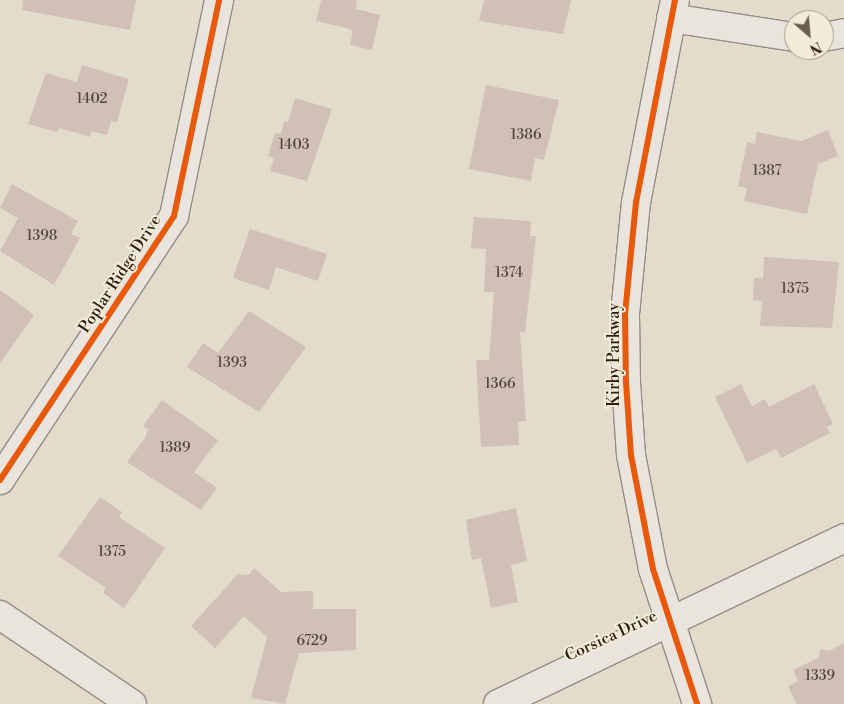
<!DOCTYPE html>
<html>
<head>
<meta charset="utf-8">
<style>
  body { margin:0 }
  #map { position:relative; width:844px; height:704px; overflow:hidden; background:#e3dccc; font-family:"Libre Bodoni",serif }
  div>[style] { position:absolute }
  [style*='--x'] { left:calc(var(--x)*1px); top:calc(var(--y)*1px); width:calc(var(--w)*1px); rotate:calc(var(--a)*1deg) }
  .building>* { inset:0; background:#d0c0b5 }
  .roads { filter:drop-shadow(1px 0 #938d83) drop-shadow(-1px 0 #938d83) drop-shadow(0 1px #938d83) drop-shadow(0 -1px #938d83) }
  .minor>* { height:28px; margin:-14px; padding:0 14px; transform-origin:14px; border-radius:14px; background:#e9e5de }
  .tertiary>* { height:28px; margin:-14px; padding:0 14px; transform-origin:14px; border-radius:14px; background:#e9e5de }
  .secondary>* { height:28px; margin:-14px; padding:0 14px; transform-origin:14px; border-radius:14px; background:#e9e5de }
  .cycleway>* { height:6px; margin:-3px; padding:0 3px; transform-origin:3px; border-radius:3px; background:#e8590c }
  span { translate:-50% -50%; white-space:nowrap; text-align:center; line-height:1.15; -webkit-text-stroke:4px #f3ebd8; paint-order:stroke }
  .number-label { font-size:14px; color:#54453a }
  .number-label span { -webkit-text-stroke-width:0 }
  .street-label { font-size:16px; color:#2a1c11 }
  .north { position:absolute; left:784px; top:10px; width:50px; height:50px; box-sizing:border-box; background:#f3ebd8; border:1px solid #a39888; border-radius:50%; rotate:153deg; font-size:14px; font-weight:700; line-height:20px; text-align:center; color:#2a1c11 }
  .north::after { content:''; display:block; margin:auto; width:18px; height:22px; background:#6b5f52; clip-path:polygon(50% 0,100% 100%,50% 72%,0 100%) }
</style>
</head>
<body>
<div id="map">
  <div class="building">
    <i style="clip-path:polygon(23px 0,136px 0,130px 30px,22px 10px)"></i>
    <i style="clip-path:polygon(321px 0,357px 0,356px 9px,380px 15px,372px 50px,350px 45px,353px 31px,347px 28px,316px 21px)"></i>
    <i style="clip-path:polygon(484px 0,571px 0,563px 34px,479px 21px)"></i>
    <i style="clip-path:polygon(82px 65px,129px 79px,117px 122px,111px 121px,107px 135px,92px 131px,90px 137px,59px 128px,57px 132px,28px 124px,46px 73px,77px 82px)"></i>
    <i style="clip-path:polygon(486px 85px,559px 100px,544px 160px,535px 158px,531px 181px,469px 169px)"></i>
    <i style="clip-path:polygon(295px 98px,332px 109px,307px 181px,270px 171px,274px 158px,268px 156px,275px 133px,281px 134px,284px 121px,288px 122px)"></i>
    <i style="clip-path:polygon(828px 130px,838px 156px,818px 164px,807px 214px,744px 201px,747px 188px,738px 186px,747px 142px,755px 144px,757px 132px,801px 141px)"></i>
    <i style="clip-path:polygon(12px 184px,78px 221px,71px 234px,80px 238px,54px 285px,0 251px,18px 218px,0 208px)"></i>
    <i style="clip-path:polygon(474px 217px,531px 221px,530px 236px,536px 236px,525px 333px,520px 332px,526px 421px,518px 422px,519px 445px,481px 447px,476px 360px,489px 360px,494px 292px,484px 292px,486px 249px,471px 248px)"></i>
    <i style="clip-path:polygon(250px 229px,327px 254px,318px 281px,276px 267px,269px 290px,233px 278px)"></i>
    <i style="clip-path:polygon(764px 257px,839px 262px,832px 328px,760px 326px,762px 301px,753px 300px,754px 278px,763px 278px)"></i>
    <i style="clip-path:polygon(0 290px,34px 315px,0 363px)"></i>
    <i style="clip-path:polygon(249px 311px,306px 347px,259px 412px,187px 367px,203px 343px,218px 353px)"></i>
    <i style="clip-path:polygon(741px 384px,752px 406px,765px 399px,769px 407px,814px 384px,833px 424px,827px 427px,830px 433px,781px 458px,776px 449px,747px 463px,715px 397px)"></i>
    <i style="clip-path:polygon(162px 400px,218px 440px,194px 472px,217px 488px,201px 510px,127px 462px,145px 438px,148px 429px,143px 426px)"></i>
    <i style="clip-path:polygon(100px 497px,122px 512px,119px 517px,165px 548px,124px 608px,103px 593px,106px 588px,58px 556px)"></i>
    <i style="clip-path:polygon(516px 508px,527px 561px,511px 565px,518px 602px,491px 608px,481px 558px,472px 560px,466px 520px)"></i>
    <i style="clip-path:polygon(254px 568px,281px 592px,313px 591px,313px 609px,356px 609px,356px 650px,299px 653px,285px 704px,251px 698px,267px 637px,244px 616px,215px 648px,191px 626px,238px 574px,249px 575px)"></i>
    <i style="clip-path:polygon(844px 643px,844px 704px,797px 704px,788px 686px,798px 681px,793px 670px,818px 658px,821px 649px,829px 651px)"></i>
  </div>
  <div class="roads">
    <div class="minor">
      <i style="--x:0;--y:480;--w:316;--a:-56.6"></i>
      <i style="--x:174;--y:216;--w:221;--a:-78.2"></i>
      <i style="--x:0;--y:615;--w:159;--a:34"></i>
      <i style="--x:498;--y:704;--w:384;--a:-25.6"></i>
    </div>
    <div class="tertiary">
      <i style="--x:671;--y:18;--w:124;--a:8.8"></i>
      <i style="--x:824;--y:37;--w:20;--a:-11"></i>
    </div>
    <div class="secondary">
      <i style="--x:675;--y:0;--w:206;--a:100.9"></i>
      <i style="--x:636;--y:202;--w:113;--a:95.6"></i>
      <i style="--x:625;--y:314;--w:68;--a:89.2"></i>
      <i style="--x:626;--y:382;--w:73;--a:86.1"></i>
      <i style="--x:631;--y:455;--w:116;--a:79.1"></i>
      <i style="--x:653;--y:569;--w:142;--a:71.9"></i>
    </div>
  </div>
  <div class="cycleway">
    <i style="--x:675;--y:0;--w:206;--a:100.9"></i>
    <i style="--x:636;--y:202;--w:113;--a:95.6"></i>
    <i style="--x:625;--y:314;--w:68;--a:89.2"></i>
    <i style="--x:626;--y:382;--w:73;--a:86.1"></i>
    <i style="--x:631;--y:455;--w:116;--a:79.1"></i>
    <i style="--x:653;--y:569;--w:142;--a:71.9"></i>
    <i style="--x:0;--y:480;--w:316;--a:-56.6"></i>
    <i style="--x:174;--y:216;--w:221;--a:-78.2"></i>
  </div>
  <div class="number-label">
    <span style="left:92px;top:99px">1402</span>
    <span style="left:526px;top:135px">1386</span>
    <span style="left:294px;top:145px">1403</span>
    <span style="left:767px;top:171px">1387</span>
    <span style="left:42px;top:236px">1398</span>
    <span style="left:509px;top:273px">1374</span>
    <span style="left:795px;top:289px">1375</span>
    <span style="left:232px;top:363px">1393</span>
    <span style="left:500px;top:384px">1366</span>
    <span style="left:175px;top:448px">1389</span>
    <span style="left:112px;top:552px">1375</span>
    <span style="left:312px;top:641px">6729</span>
    <span style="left:820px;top:676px">1339</span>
  </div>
  <div class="street-label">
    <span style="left:120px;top:274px;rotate:-57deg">Poplar Ridge Drive</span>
    <span style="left:614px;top:355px;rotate:-90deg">Kirby Parkway</span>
    <span style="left:611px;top:636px;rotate:-25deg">Corsica Drive</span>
  </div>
  <div class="north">N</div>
</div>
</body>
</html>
